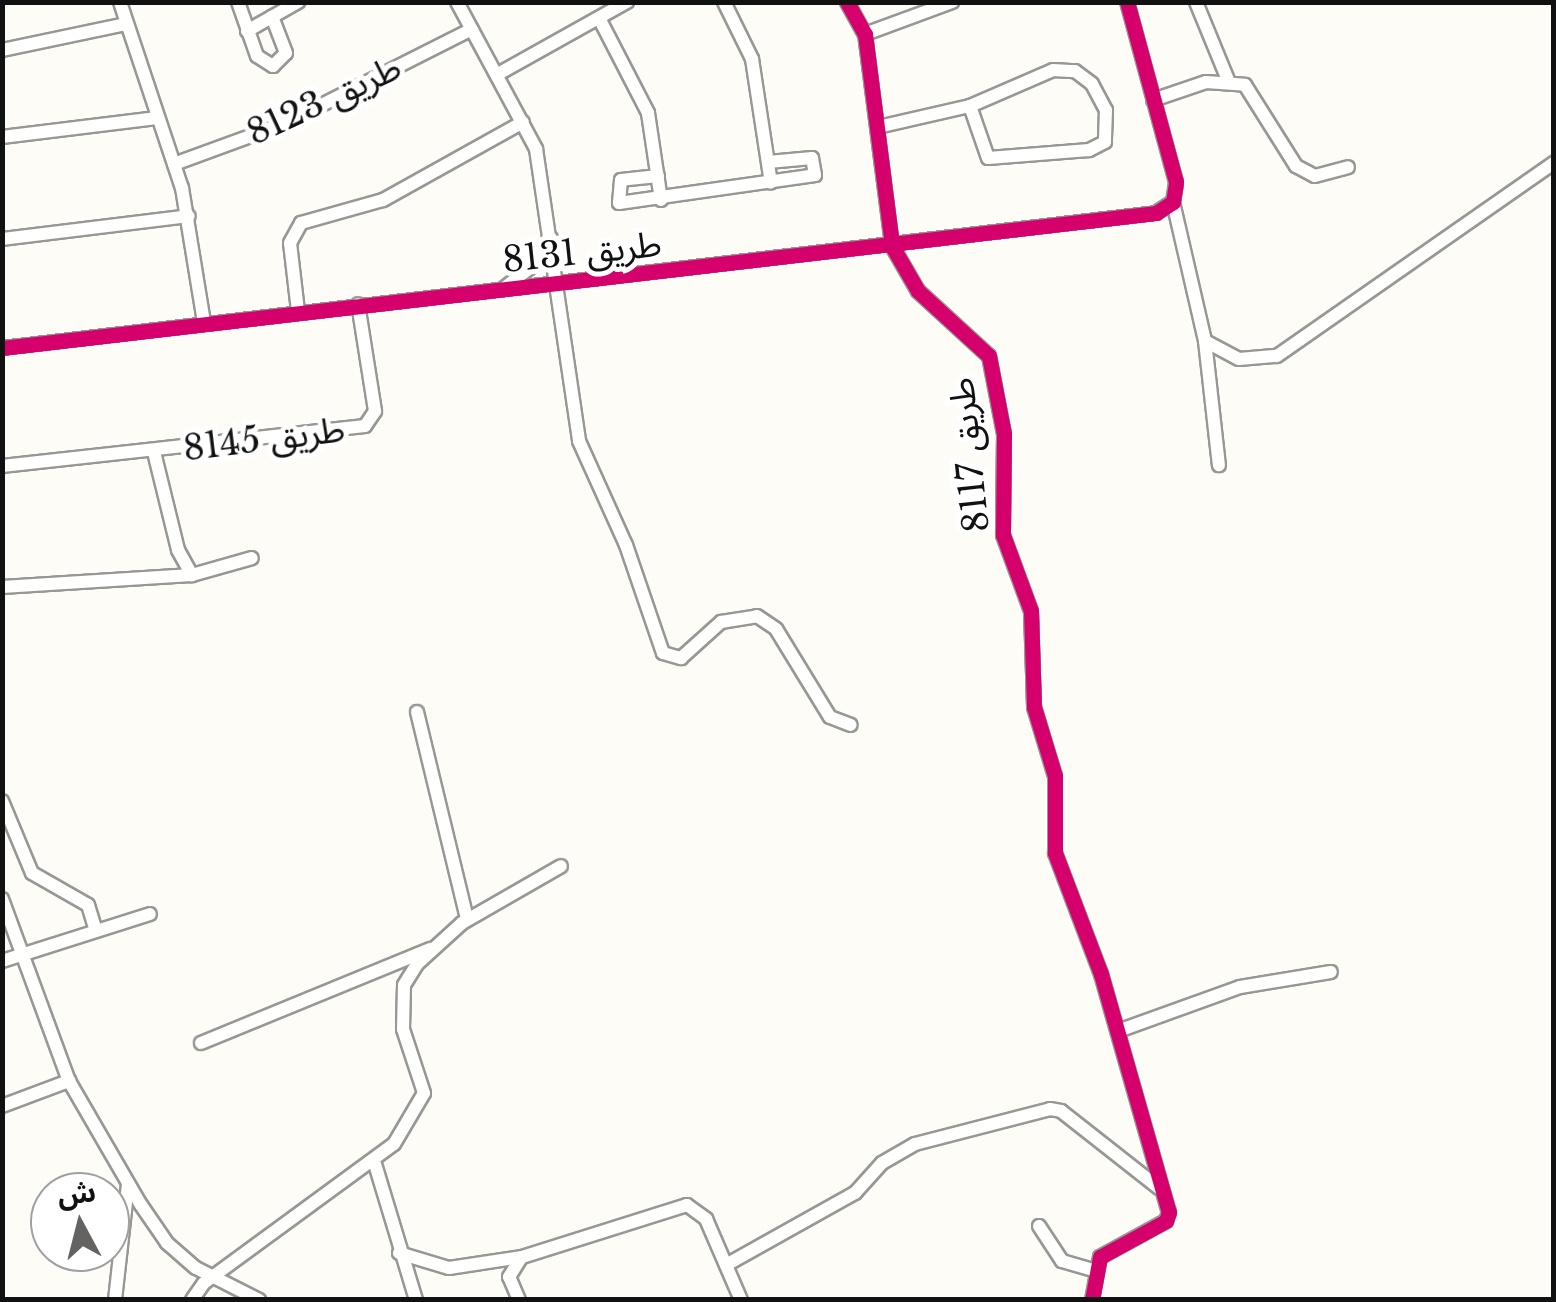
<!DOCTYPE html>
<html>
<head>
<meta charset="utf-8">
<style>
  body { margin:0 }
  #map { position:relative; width:1556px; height:1302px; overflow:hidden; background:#fdfcf7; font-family:"Libre Baskerville","Noto Sans Arabic",serif }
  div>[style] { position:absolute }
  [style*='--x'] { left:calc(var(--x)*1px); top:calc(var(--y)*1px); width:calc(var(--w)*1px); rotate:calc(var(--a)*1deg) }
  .roads { filter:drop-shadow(2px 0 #979795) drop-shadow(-2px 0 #979795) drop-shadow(0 2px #979795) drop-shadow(0 -2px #979795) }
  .street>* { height:12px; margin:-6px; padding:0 6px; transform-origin:6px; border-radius:6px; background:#fffffe }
  .cycleway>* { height:15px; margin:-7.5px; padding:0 7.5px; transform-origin:7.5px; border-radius:7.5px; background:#d6006c }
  span { translate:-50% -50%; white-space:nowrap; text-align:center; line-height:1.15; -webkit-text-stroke:10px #fff; paint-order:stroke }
  .street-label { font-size:35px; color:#111 }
  .frame { position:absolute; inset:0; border:5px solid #111; pointer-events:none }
  .north { position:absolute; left:30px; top:1172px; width:100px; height:100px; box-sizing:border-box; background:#fff; border:2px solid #a0a0a0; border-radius:50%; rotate:353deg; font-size:28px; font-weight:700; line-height:40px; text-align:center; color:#111 }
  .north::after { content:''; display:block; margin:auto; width:35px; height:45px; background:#646362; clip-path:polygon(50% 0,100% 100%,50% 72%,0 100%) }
</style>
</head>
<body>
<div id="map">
  <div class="roads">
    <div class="street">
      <i style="--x:120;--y:2;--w:196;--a:71.6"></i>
      <i style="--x:182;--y:188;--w:137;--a:80.7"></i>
      <i style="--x:238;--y:2;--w:57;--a:70.6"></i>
      <i style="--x:257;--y:56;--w:19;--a:32"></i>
      <i style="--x:273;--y:66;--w:18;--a:-45"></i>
      <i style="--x:286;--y:53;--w:39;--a:-111"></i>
      <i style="--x:457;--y:2;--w:167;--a:61.7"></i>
      <i style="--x:536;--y:149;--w:295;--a:81.6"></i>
      <i style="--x:579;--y:441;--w:114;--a:65.7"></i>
      <i style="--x:626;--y:545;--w:114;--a:71.1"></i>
      <i style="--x:663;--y:653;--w:19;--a:16"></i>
      <i style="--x:681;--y:658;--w:54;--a:-42"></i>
      <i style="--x:721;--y:622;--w:36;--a:-9"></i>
      <i style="--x:757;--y:616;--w:23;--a:34"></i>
      <i style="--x:776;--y:629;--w:103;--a:58.5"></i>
      <i style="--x:830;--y:717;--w:22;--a:21"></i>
      <i style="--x:724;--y:2;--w:64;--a:63.8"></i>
      <i style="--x:752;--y:59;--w:125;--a:81.3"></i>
      <i style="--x:847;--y:2;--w:37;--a:61"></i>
      <i style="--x:865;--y:34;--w:214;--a:82.7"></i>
      <i style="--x:892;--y:246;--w:52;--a:60"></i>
      <i style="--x:918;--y:291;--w:96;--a:42.5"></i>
      <i style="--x:989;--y:356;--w:79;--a:79.1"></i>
      <i style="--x:1004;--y:434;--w:101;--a:90.6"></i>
      <i style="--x:1003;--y:535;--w:81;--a:69.8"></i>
      <i style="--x:1031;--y:611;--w:96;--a:88.2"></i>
      <i style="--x:1034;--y:707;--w:72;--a:73.1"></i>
      <i style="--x:1055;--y:776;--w:77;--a:90"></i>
      <i style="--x:1055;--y:853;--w:129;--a:69.2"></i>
      <i style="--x:1101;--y:974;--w:248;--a:74.1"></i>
      <i style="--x:1169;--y:1212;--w:9;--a:108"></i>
      <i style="--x:1166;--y:1221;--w:75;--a:151.4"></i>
      <i style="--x:1100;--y:1257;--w:44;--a:100.5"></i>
      <i style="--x:1196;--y:2;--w:84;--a:67.7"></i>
      <i style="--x:599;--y:18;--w:107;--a:62.7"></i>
      <i style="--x:648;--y:113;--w:88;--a:81.5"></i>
      <i style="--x:247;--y:31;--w:59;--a:-29.6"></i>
      <i style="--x:865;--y:34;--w:93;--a:-20.2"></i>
      <i style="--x:2;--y:50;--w:126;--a:-11.9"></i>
      <i style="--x:1053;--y:70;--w:22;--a:3"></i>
      <i style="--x:1075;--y:71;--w:21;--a:37"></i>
      <i style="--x:1092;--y:84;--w:30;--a:62"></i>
      <i style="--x:1106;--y:110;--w:32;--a:92"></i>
      <i style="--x:1105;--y:142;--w:18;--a:153"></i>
      <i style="--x:1089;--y:150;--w:101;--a:175.5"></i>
      <i style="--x:988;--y:158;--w:55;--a:-109.1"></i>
      <i style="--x:970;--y:106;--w:90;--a:-23.4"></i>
      <i style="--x:498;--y:74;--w:148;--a:-29.2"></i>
      <i style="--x:1153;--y:100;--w:56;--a:-18.8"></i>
      <i style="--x:1206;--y:82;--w:39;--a:4"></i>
      <i style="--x:1245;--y:85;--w:96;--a:57.8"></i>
      <i style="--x:1296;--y:166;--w:21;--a:28"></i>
      <i style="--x:1315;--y:176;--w:34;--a:-15"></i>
      <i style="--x:878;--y:127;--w:94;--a:-12.9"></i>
      <i style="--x:2;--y:137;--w:156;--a:-7"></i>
      <i style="--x:174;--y:164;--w:119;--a:-20.1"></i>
      <i style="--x:286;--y:123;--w:208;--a:-26.8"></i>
      <i style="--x:658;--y:176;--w:37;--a:174"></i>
      <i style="--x:621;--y:180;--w:23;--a:95"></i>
      <i style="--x:619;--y:203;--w:198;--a:-8.1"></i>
      <i style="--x:815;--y:175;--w:17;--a:-100"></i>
      <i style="--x:812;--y:158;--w:44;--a:174.8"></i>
      <i style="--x:1173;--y:202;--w:143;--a:77"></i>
      <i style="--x:1205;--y:341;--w:125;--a:83.6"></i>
      <i style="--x:2;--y:239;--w:188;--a:-7"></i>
      <i style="--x:503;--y:289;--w:42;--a:-38.2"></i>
      <i style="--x:536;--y:263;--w:29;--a:-59"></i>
      <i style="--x:298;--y:311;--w:68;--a:-96.7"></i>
      <i style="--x:290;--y:243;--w:23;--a:-61"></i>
      <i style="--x:301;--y:223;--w:85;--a:-15.7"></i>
      <i style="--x:383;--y:200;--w:160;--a:-29.1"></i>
      <i style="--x:1205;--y:341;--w:38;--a:28"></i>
      <i style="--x:1239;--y:359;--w:38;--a:-5"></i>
      <i style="--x:1277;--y:356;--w:338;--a:-34.9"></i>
      <i style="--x:2;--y:348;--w:1162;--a:-6.67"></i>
      <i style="--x:1156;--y:213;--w:20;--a:-33"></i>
      <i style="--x:1173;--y:202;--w:20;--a:-81"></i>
      <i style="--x:1176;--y:182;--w:187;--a:-105.2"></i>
      <i style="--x:154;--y:452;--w:101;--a:76.2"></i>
      <i style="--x:178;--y:550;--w:29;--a:61"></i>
      <i style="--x:2;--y:466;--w:365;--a:-6.3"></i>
      <i style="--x:365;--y:426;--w:18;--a:-56"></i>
      <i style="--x:375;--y:411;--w:108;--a:-99"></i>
      <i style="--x:2;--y:587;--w:190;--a:-3.6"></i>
      <i style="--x:192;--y:575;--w:62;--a:-15.8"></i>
      <i style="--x:417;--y:712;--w:213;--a:76.4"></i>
      <i style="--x:2;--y:801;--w:78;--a:67.4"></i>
      <i style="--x:32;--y:873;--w:64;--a:29.7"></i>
      <i style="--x:88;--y:905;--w:27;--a:73"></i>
      <i style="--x:2;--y:899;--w:194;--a:69.8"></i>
      <i style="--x:69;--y:1081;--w:143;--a:59.9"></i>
      <i style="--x:141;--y:1205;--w:46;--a:55.6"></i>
      <i style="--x:167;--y:1243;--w:38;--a:41"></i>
      <i style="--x:196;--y:1268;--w:71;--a:26.9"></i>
      <i style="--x:2;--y:961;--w:155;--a:-17.6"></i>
      <i style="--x:1118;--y:1031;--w:130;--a:-19.8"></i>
      <i style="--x:1240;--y:987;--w:92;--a:-9.4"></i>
      <i style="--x:201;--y:1043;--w:248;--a:-22.3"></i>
      <i style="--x:2;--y:1106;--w:72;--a:-20.5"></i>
      <i style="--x:375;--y:1164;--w:142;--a:73.2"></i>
      <i style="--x:1039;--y:1226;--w:42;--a:56.7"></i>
      <i style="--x:1062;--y:1261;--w:35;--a:16"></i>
      <i style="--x:399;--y:1253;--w:52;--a:16.7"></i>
      <i style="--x:449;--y:1268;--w:74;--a:-8.6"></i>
      <i style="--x:522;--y:1257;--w:173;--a:-17.5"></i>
      <i style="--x:687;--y:1205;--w:24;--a:36"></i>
      <i style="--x:706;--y:1219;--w:88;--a:66.6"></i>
      <i style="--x:726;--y:1265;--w:148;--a:-29.2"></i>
      <i style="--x:855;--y:1193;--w:40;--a:-48"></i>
      <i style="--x:882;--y:1163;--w:38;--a:-30"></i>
      <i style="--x:915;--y:1144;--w:139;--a:-14.5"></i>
      <i style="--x:1050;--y:1109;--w:11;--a:10"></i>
      <i style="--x:1061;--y:1111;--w:125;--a:38.2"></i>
      <i style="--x:115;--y:1300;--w:116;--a:-83.6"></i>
      <i style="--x:192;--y:1300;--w:21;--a:-55"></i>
      <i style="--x:204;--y:1283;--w:235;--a:-36.2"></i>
      <i style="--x:394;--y:1144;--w:59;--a:-59.5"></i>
      <i style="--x:424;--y:1093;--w:67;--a:-108.2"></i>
      <i style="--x:403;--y:1029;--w:44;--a:-88.7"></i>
      <i style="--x:404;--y:985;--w:25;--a:-58"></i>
      <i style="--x:417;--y:964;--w:61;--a:-42.3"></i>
      <i style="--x:462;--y:923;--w:114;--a:-29.9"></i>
      <i style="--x:519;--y:1300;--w:25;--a:-113"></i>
      <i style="--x:509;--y:1277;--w:22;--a:-58"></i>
    </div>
  </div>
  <div class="cycleway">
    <i style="--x:847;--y:2;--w:37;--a:61"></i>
    <i style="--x:865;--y:34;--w:214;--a:82.7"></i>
    <i style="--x:892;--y:246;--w:52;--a:60"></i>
    <i style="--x:918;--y:291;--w:96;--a:42.5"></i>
    <i style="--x:989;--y:356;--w:79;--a:79.1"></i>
    <i style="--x:1004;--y:434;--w:101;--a:90.6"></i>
    <i style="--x:1003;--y:535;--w:81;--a:69.8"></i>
    <i style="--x:1031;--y:611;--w:96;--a:88.2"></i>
    <i style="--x:1034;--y:707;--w:72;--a:73.1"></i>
    <i style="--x:1055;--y:776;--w:77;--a:90"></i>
    <i style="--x:1055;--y:853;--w:129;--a:69.2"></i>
    <i style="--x:1101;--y:974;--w:248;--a:74.1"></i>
    <i style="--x:1169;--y:1212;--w:9;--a:108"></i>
    <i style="--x:1166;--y:1221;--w:75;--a:151.4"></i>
    <i style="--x:1100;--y:1257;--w:44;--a:100.5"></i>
    <i style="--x:2;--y:348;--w:1162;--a:-6.67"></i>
    <i style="--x:1156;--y:213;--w:20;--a:-33"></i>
    <i style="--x:1173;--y:202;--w:20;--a:-81"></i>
    <i style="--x:1176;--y:182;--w:187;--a:-105.2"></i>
  </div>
  <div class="street-label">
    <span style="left:324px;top:100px;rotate:-25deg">طريق 8123</span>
    <span style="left:582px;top:252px;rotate:-6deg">طريق 8131</span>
    <span style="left:264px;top:439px;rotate:-7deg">طريق 8145</span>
    <span style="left:969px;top:455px;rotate:-96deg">طريق 8117</span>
  </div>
  <div class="frame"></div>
  <div class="north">ش</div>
</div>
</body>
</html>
